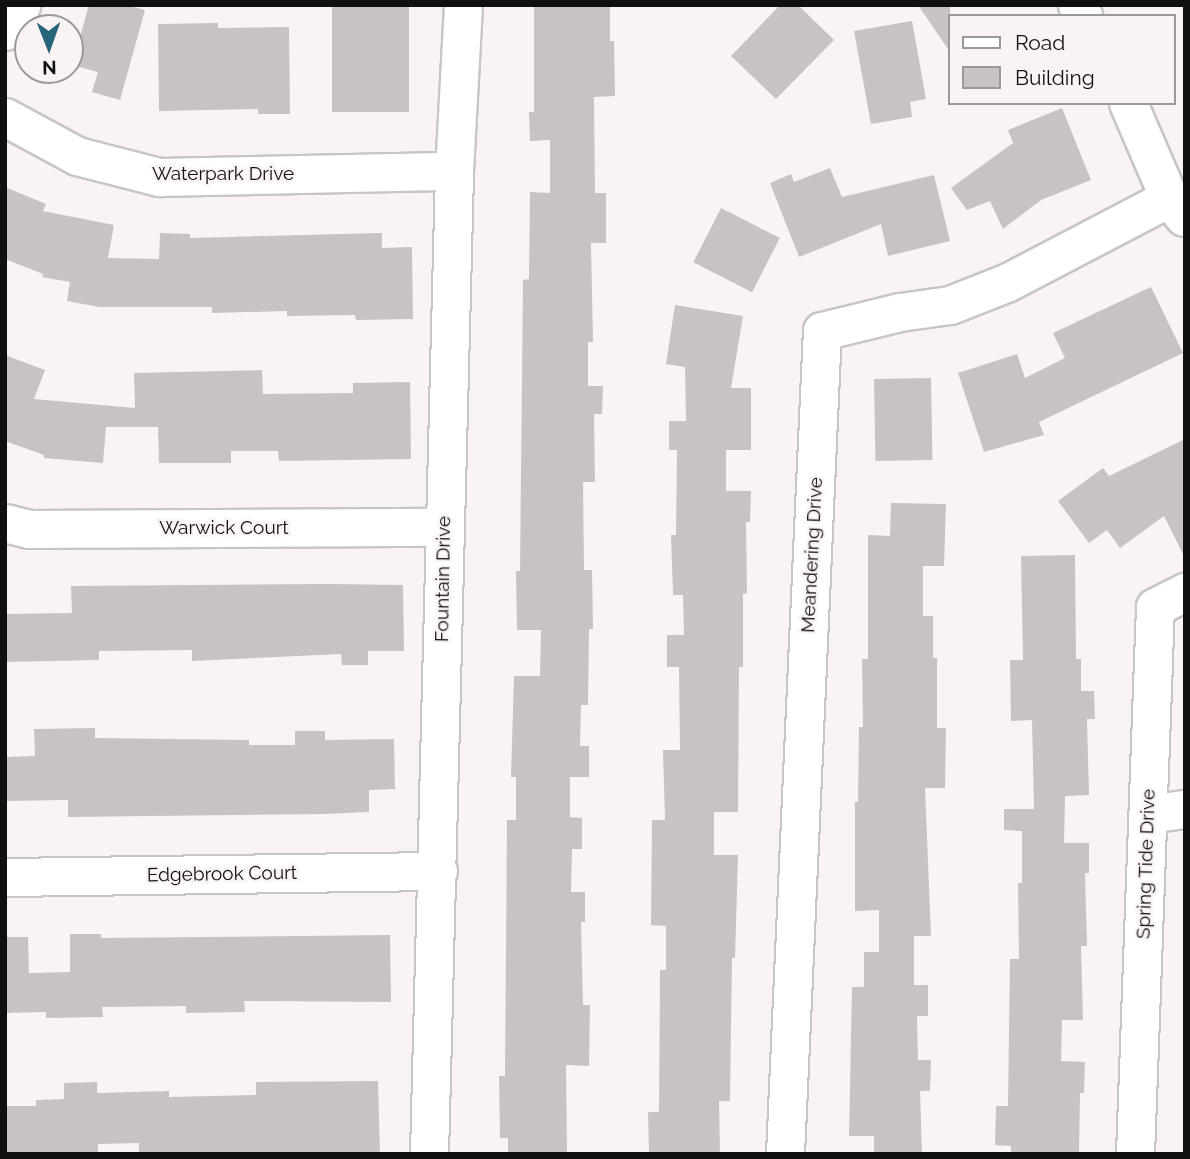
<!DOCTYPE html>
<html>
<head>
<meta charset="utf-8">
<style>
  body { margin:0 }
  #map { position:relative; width:1190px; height:1159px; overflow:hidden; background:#f9f3f5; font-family:Raleway,sans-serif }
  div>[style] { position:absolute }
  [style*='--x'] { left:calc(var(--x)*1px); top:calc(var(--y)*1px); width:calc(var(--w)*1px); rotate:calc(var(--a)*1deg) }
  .building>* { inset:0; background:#c8c2c4; transform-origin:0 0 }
  .roads { filter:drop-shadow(2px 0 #c9c4c6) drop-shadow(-2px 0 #c9c4c6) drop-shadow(0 2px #c9c4c6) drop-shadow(0 -2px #c9c4c6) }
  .minor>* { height:37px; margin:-18.5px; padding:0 18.5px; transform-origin:18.5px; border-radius:18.5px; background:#fff }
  span { translate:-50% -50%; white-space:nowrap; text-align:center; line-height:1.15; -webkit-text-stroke:5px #f9f3f5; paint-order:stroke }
  .street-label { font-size:19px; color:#110f0f }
  .frame { position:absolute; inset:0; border:7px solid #110f0f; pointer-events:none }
  .legend { position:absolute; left:948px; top:14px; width:228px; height:91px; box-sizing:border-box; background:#f9f3f5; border:2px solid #9c9899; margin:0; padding:9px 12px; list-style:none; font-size:21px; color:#110f0f }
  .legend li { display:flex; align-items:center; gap:14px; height:35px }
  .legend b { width:35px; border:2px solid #9c9899 }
  .north { position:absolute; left:14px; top:14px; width:70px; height:70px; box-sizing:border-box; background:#f9f3f5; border:2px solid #9c9899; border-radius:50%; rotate:179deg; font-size:19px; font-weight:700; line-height:28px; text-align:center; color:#110f0f }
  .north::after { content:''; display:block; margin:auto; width:24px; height:32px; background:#27657b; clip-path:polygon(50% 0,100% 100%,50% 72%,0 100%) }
</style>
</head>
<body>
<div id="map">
  <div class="building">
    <i style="clip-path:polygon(89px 5px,125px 5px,145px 10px,120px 100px,92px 92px,98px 72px,72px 65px)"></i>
    <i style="left:332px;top:5px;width:77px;height:107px"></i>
    <i style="clip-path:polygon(534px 5px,610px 5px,610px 41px,614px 41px,615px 96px,594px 97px,595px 193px,606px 193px,606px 243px,591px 243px,593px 342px,588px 342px,588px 386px,603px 386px,602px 414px,594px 414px,595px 482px,583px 482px,584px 570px,592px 570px,593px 629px,589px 629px,588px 705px,581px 705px,580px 746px,589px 746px,589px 777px,570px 777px,570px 817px,582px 818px,582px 849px,572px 849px,571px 892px,585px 892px,585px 922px,581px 922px,583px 1005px,590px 1005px,589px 1066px,566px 1065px,567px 1154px,508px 1154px,508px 1138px,500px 1138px,499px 1076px,505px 1076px,507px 820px,516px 820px,516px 777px,511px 777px,514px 676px,540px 676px,541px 630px,517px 630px,516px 571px,520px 571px,523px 280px,529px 279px,530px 192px,550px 193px,550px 140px,530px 141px,529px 112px,534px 112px)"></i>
    <i style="clip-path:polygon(780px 5px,798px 5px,834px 40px,776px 99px,731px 56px)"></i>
    <i style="clip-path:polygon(918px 5px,950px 5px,950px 52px)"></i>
    <i style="clip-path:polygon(912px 21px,926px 99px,910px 102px,912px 117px,871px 124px,854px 31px)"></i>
    <i style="clip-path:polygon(218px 23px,218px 28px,289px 27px,290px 114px,258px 114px,258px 109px,159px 111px,158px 24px)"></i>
    <i style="clip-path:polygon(1062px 108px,1091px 180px,1041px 200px,1003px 229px,990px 201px,967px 210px,951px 188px,1013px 143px,1008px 130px)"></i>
    <i style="clip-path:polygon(830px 168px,842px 197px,934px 175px,950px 241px,888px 256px,881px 224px,799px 257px,770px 183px,791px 174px,794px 182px)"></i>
    <i style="clip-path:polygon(5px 187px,46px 204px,43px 211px,114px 225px,108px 258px,159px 259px,160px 233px,190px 234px,190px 238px,382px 233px,382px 248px,412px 247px,413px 319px,356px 320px,355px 315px,287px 316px,287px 311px,212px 313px,212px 307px,99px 307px,67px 301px,70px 282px,42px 277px,43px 274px,5px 259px)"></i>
    <i style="left:721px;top:208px;width:66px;height:61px;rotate:27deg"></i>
    <i style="clip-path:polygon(1151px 287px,1183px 353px,1039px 422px,1044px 435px,984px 452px,958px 373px,1017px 354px,1025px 378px,1065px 358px,1053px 333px)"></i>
    <i style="clip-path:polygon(675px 305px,743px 316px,731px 388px,751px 388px,751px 450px,726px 450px,726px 491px,751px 491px,750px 522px,746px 522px,747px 593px,743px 594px,743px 667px,739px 667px,738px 812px,714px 812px,714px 855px,738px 855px,735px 958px,732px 958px,730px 1101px,719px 1101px,720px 1154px,649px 1154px,648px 1112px,659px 1112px,660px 970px,666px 970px,666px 926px,651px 925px,652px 820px,665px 820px,663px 750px,680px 750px,679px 667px,667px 667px,667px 635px,684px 635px,683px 595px,673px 595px,671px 535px,676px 535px,677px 450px,669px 450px,669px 421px,686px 421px,685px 367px,666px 364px)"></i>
    <i style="clip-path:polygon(5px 355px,45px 370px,34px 399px,135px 408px,134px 373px,262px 370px,263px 394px,353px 393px,353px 383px,410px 382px,411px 459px,279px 461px,278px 451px,231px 451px,231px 463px,159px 463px,158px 427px,106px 427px,103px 463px,44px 458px,44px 455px,5px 441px)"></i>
    <i style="left:931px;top:378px;width:82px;height:57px;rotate:89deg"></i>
    <i style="clip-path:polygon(1185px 439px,1185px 558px,1164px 516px,1120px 548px,1107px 530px,1089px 543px,1058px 501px,1103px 468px,1109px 476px)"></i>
    <i style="clip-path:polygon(891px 503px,946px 504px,944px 566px,923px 566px,923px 616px,933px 616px,933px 658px,937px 658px,937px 728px,946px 728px,945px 788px,925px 788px,931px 936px,914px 936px,914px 985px,928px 985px,928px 1016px,917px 1016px,918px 1060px,931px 1060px,930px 1091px,920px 1091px,922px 1154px,874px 1154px,874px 1136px,849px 1136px,852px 987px,864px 987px,864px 952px,879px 952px,879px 910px,855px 911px,855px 802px,858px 802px,859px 727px,863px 727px,862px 659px,868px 659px,868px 535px,890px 536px)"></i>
    <i style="clip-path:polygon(1075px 555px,1076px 659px,1081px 659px,1081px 691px,1094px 691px,1095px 719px,1087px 719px,1089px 795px,1065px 796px,1064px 843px,1089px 843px,1089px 873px,1085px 873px,1087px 946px,1081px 946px,1083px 1020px,1062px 1020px,1061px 1061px,1085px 1062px,1084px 1093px,1080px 1093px,1079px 1154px,1011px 1154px,1011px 1146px,995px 1145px,996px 1106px,1008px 1106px,1010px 959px,1019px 959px,1018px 883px,1022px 883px,1022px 831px,1004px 830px,1004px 809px,1034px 809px,1032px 720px,1011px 721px,1010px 660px,1023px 660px,1021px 556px)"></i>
    <i style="clip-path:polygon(329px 584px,403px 585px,404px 651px,368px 651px,368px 665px,342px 665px,341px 654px,192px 661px,192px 650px,99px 651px,99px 660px,5px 662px,5px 614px,72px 613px,71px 586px)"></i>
    <i style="clip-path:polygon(95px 728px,95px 738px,249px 740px,249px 745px,295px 745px,295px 731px,325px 731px,325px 740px,394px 739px,395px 789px,369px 790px,369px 812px,325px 814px,68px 817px,68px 800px,5px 801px,5px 757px,35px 756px,34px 729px)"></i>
    <i style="clip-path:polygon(70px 934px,101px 934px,101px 938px,390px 935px,391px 1002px,244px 1001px,245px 1012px,186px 1013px,186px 1006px,102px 1007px,103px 1017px,46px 1018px,46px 1012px,5px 1013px,5px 937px,28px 937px,29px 973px,70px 972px)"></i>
    <i style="clip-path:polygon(378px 1081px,380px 1154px,139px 1154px,139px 1143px,98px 1144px,98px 1154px,5px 1154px,5px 1106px,36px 1106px,36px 1100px,64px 1099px,64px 1083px,97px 1082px,97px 1093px,169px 1091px,169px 1097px,256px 1095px,256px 1082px)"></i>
  </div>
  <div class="roads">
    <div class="minor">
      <i style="--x:1077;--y:5;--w:13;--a:61"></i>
      <i style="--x:5;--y:31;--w:31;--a:-58"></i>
      <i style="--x:1128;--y:103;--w:103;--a:66.7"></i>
      <i style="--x:1169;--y:198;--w:24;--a:52"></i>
      <i style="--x:5;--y:117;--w:82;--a:28.4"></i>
      <i style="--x:77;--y:156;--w:85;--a:14.4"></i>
      <i style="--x:159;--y:177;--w:295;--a:-1.2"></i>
      <i style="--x:5;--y:523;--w:25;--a:14"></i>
      <i style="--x:29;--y:529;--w:415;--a:-0.3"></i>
      <i style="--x:1148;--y:814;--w:37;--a:-8"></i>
      <i style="--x:5;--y:877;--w:433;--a:-0.8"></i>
      <i style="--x:429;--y:1154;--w:983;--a:-88.54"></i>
      <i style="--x:454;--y:171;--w:166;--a:-86.9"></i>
      <i style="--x:785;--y:1154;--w:824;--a:-87.43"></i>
      <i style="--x:822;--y:331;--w:80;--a:-13.7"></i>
      <i style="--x:900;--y:312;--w:50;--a:-8"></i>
      <i style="--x:950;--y:305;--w:62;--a:-21.6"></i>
      <i style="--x:1008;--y:282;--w:182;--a:-27.6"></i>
      <i style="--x:1135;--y:1154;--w:547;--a:-87.91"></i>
      <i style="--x:1155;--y:607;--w:34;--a:-27"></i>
    </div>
  </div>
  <div class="street-label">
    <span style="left:223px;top:174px">Waterpark Drive</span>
    <span style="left:224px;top:528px">Warwick Court</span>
    <span style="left:812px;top:555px;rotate:-87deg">Meandering Drive</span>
    <span style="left:443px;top:579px;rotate:-89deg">Fountain Drive</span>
    <span style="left:1146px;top:864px;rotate:-88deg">Spring Tide Drive</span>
    <span style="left:222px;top:874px;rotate:-1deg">Edgebrook Court</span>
  </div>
  <div class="frame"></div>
  <ul class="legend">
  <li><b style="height:9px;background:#fff"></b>Road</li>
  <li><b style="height:19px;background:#c8c2c4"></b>Building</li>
  </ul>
  <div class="north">N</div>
</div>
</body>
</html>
